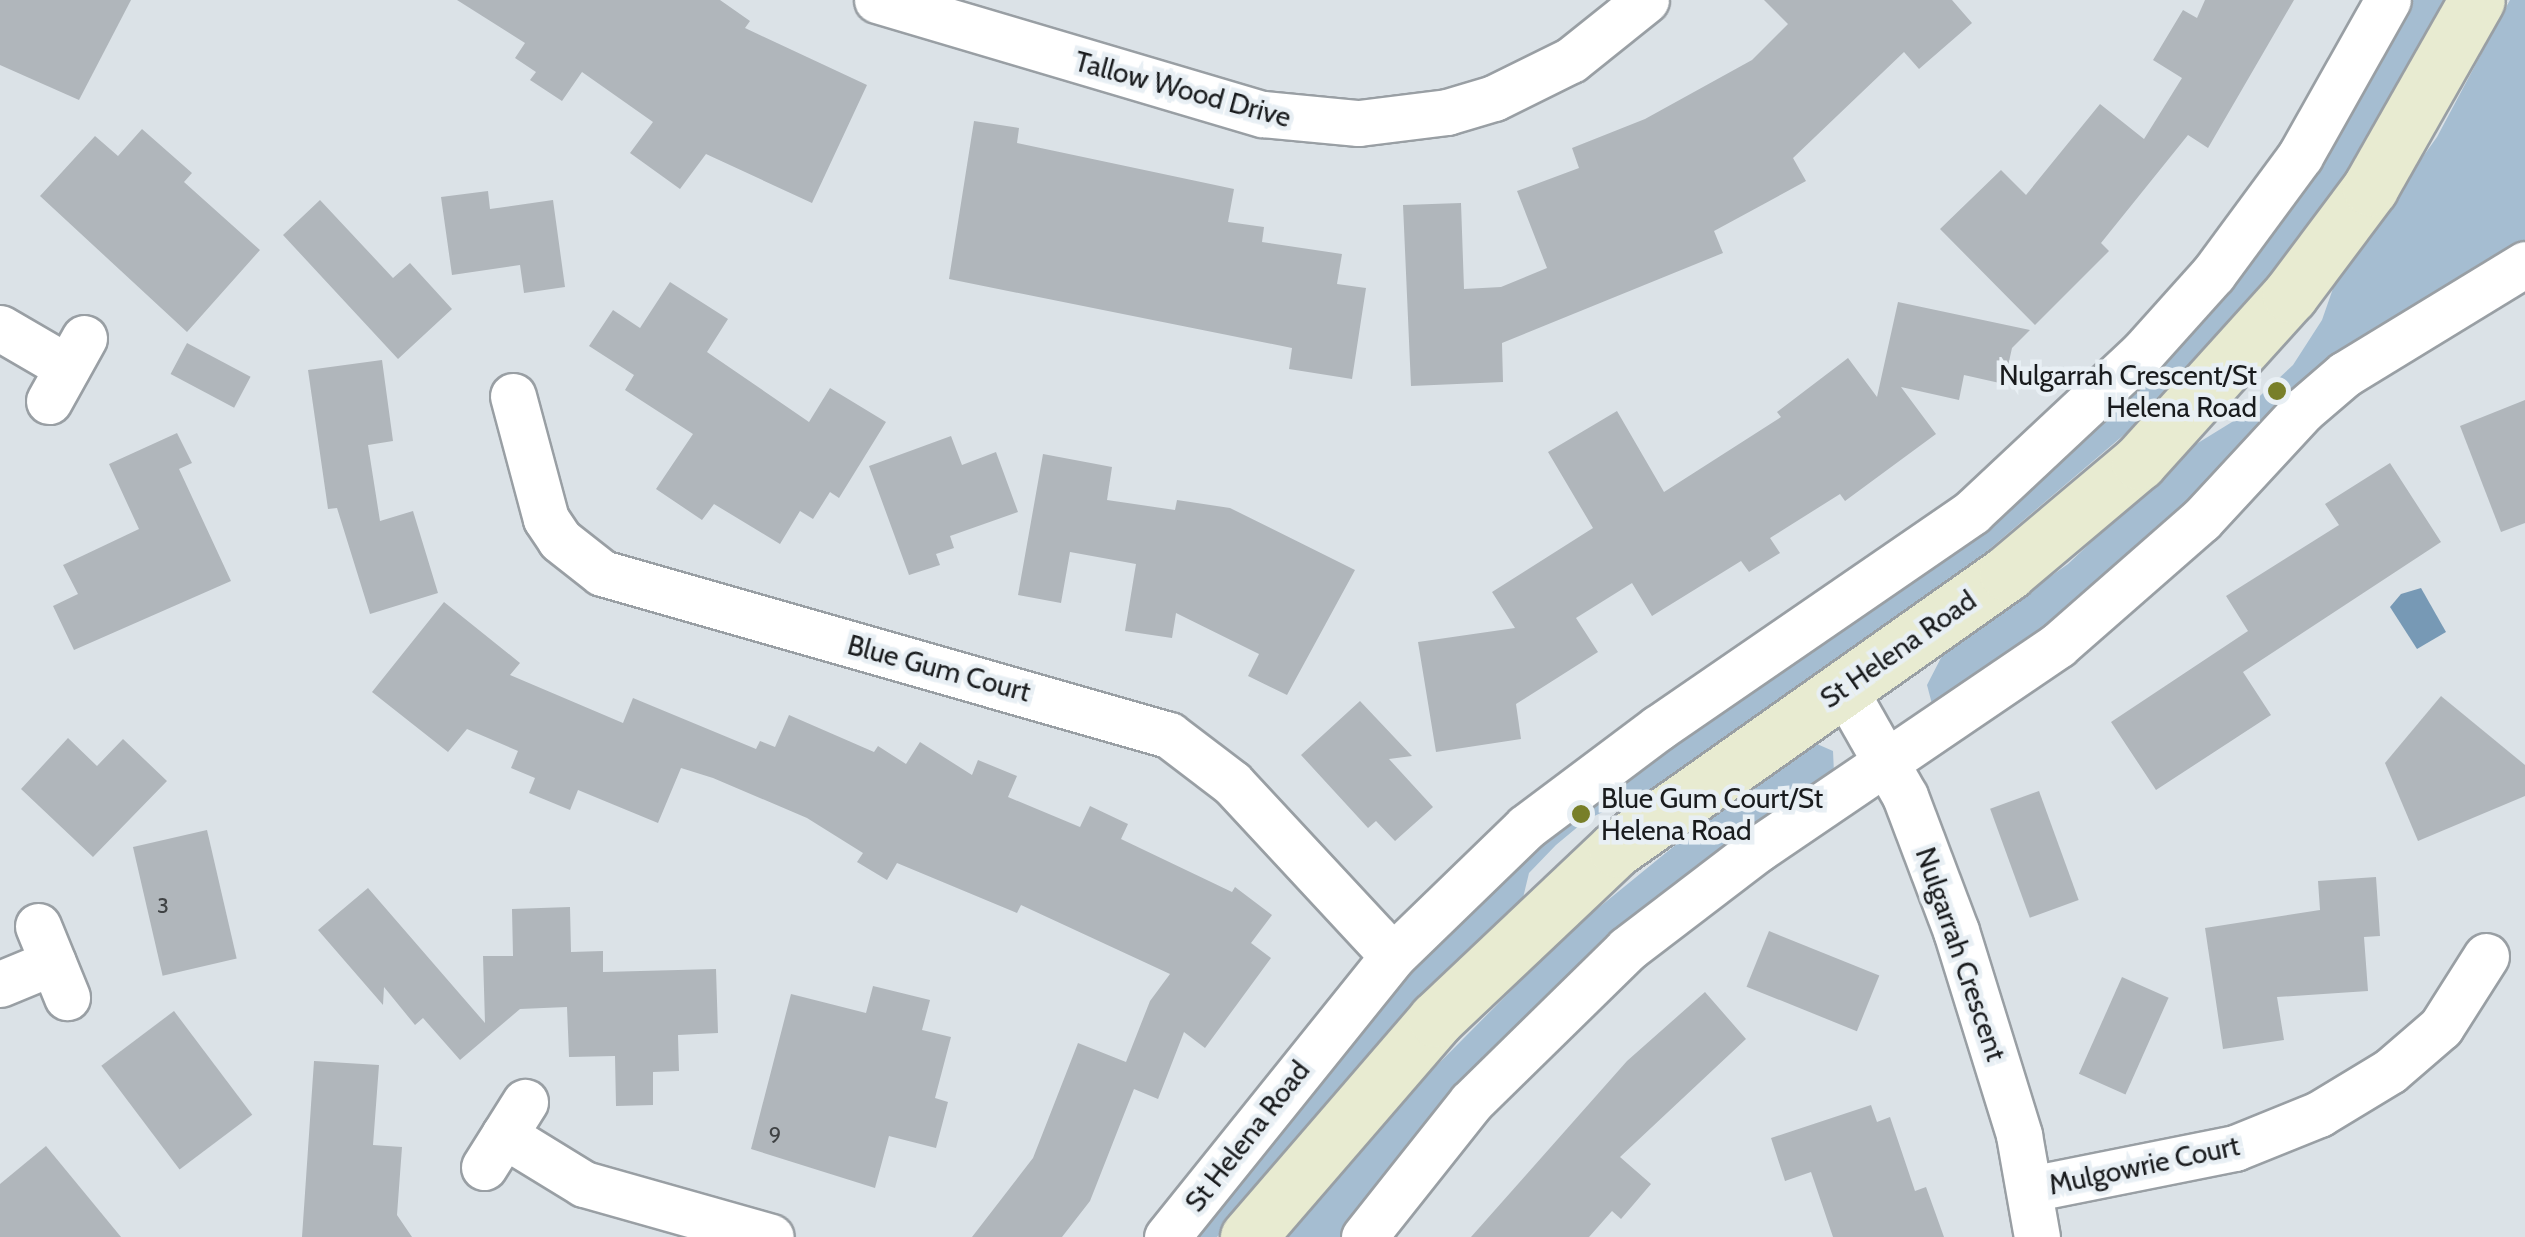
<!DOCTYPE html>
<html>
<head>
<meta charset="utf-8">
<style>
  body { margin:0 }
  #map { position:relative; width:2525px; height:1237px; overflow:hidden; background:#dbe2e7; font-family:Cabin,sans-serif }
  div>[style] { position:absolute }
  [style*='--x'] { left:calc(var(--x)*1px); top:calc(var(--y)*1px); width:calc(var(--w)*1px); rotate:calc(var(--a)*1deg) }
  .green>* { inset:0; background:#a5bdd1 }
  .water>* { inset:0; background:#7799b5 }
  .building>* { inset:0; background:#b0b6bb; transform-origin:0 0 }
  .roads { filter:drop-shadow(2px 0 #999fa4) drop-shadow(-2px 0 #999fa4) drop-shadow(0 2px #999fa4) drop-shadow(0 -2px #999fa4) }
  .street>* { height:45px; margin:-22.5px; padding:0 22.5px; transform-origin:22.5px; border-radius:22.5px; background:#fff }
  .secondary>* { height:55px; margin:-27.5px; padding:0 27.5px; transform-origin:27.5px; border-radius:27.5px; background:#e8ebd1 }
  .dots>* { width:28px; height:28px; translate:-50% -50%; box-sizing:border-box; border:5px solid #e8eff4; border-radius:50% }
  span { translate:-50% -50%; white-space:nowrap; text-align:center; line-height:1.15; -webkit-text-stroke:9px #e8eff4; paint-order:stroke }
  .number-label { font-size:22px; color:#3f4244 }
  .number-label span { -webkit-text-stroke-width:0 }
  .street-label { font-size:28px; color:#191b1d }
  .poi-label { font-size:28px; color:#191b1d }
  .right { translate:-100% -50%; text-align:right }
  .left { translate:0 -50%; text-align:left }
</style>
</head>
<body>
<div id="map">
  <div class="green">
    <i style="clip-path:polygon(2407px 0,2444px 0,2347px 174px,2254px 298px,2132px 428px,1986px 552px,1653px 788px,1586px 820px,1556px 845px,1529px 873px,1523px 898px,1450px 970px,1217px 1237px,1188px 1237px,1363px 1017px,1530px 848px,1751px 685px,1940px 560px,2035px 483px)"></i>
    <i style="clip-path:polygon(2510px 0,2525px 0,2525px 244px,2240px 456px,2049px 631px,1932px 704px,1927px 685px,1944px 652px,2068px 564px,2193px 446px,2232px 422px,2293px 365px,2322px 320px,2337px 277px,2437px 137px)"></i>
    <i style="clip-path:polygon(1817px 744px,1833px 751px,1834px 773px,1587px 959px,1519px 1022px,1342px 1237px,1280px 1237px,1356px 1147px,1570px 931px,1738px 794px)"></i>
  </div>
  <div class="water">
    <i style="clip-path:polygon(2421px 588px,2446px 632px,2417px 649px,2390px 607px,2401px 594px)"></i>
  </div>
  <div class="building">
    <i style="clip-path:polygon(0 0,131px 0,79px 100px,0 65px)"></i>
    <i style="clip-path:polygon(457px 0,720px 0,750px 21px,745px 28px,867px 85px,812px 203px,706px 154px,680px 189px,630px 153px,653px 122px,582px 72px,562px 101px,530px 80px,536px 72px,515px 58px,525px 43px)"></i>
    <i style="clip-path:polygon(1764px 0,1952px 0,1972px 23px,1919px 69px,1904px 52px,1793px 158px,1806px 181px,1714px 231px,1723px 253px,1502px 343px,1503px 382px,1411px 386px,1403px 205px,1461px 203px,1464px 289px,1501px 287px,1547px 268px,1517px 191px,1579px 168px,1572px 148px,1645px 119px,1752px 60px,1788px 24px)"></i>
    <i style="clip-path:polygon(2205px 0,2294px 0,2208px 148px,2188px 135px,2101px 243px,2109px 251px,2035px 325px,1940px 229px,2001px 170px,2026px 195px,2100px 104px,2144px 139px,2182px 78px,2153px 60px,2183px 10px,2197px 18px)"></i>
    <i style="clip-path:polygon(974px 121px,1019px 128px,1017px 143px,1234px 189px,1228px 222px,1264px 227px,1262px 242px,1342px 254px,1337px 284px,1366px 288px,1352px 379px,1289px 369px,1292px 348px,949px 279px)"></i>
    <i style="clip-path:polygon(142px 129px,192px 173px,184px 182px,260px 250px,187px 332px,40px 196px,95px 136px,118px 156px)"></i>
    <i style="clip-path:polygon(488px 191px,490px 209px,553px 200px,565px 287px,524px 293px,520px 265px,452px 275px,441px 197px)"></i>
    <i style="clip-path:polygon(320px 200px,393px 278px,410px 263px,452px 309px,398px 359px,283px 235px)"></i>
    <i style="clip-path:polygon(670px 282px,728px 319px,707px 352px,809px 422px,830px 388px,886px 422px,839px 498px,830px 492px,813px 519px,800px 511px,780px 544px,714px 504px,702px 520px,656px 489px,693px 434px,625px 390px,634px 375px,589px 346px,613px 310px,640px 328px)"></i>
    <i style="clip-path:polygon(1898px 302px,2030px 330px,2012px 348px,2004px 384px,1964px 375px,1959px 400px,1901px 387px,1936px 434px,1845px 501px,1840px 494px,1770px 538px,1780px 553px,1749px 572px,1741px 561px,1652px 616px,1632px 583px,1576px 618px,1598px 652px,1516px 704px,1521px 739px,1436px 752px,1418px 642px,1515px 628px,1492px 592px,1593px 528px,1548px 452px,1617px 411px,1664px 492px,1781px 417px,1777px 412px,1848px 358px,1877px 397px)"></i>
    <i style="left:187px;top:343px;width:72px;height:35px;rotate:28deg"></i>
    <i style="clip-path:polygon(382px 360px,393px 441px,368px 445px,380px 521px,413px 511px,438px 593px,370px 614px,337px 508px,328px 509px,308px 370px)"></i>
    <i style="clip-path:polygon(2525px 400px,2525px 523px,2501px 532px,2460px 426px)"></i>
    <i style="clip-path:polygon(177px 433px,192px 463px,179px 469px,231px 581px,74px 650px,53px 606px,78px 594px,63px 565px,139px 529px,109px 464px)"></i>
    <i style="clip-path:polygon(951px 436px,962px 465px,996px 452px,1018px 512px,950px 536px,954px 548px,936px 554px,940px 565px,909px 575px,869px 466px)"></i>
    <i style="clip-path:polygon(1043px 454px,1112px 467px,1107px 500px,1175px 510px,1177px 500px,1230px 508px,1355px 570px,1287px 695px,1248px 676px,1259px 654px,1176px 613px,1172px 638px,1125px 631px,1136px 564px,1070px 552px,1061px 603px,1018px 595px)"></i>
    <i style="clip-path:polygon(2390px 463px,2441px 542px,2243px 672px,2271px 715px,2156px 790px,2111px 722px,2248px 631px,2226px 596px,2339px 525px,2325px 504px)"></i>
    <i style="clip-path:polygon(444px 602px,520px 663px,510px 675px,623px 723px,633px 698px,756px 749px,760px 741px,775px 747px,789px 715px,874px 752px,878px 746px,906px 764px,920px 742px,972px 775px,978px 760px,1017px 776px,1008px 797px,1080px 827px,1090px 806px,1128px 824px,1121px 839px,1232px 892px,1235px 887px,1272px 915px,1251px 943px,1271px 958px,1205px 1048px,1184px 1032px,1158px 1099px,1134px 1089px,1090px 1201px,1062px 1237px,972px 1237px,1033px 1158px,1078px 1043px,1126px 1062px,1150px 1001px,1170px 974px,1021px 905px,1017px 913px,897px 863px,887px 880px,857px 862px,863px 853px,807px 818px,713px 778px,681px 768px,658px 823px,578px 790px,570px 810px,529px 793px,535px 778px,511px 768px,518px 751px,467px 729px,448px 752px,372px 692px)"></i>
    <i style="clip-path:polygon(2441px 696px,2525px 765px,2525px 796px,2418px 841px,2385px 763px)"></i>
    <i style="clip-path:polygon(1360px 701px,1412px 756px,1389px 759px,1433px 807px,1395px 841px,1376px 821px,1368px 828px,1301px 755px)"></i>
    <i style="clip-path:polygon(68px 738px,97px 766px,123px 739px,167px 781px,93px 857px,21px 789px)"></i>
    <i style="left:2039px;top:791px;width:116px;height:52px;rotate:70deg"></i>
    <i style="left:207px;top:830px;width:132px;height:76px;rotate:77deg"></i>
    <i style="clip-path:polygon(2376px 877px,2380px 936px,2364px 937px,2368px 991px,2277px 997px,2284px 1040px,2223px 1049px,2205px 928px,2320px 910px,2318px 881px)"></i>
    <i style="clip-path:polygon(368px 888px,485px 1023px,483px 956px,513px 956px,512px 909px,570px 907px,571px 952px,603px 951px,603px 972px,716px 969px,718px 1033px,678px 1035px,679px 1071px,653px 1072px,653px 1105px,616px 1106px,615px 1056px,569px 1057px,567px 1007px,520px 1009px,460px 1060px,423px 1018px,415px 1025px,384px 987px,383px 1005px,318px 930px)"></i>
    <i style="left:1769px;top:931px;width:119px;height:60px;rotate:22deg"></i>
    <i style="left:2122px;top:977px;width:51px;height:106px;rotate:24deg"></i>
    <i style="clip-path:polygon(873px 986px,930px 1000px,922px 1030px,951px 1037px,935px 1098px,948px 1102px,936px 1148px,889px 1136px,875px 1188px,751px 1149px,791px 994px,866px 1013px)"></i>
    <i style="clip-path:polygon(1705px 992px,1746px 1039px,1620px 1157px,1651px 1184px,1621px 1219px,1612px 1211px,1589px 1237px,1471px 1237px,1627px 1061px)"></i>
    <i style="left:174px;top:1011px;width:130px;height:91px;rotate:53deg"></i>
    <i style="clip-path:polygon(314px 1061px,379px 1065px,373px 1145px,402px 1147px,397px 1215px,412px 1237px,302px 1237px)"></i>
    <i style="clip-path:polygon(1871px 1105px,1877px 1122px,1890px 1117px,1915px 1191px,1926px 1187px,1944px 1237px,1833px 1237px,1811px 1172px,1785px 1181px,1771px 1138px)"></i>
    <i style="clip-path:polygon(46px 1146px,121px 1237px,0 1237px,0 1184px)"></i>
  </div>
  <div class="roads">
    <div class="street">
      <i style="--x:877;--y:0;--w:402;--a:16.5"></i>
      <i style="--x:1263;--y:114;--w:96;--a:5.4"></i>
      <i style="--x:1359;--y:123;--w:89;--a:-7.1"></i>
      <i style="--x:1447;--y:112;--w:49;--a:-16.6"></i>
      <i style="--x:1494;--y:98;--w:86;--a:-26.3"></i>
      <i style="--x:1571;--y:60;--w:96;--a:-38.7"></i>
      <i style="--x:0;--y:328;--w:78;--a:30.2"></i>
      <i style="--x:513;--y:396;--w:127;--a:75"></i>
      <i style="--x:546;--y:519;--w:25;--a:56"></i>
      <i style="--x:560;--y:540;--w:53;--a:38.2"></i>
      <i style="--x:602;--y:573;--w:590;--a:15.95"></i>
      <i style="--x:1169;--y:735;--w:79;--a:37.3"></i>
      <i style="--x:1232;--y:783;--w:236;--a:47.1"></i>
      <i style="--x:49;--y:401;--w:72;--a:-60.9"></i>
      <i style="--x:1843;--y:687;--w:125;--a:60.4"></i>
      <i style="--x:1905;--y:796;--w:144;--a:69.3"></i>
      <i style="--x:1956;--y:931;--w:214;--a:72.8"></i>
      <i style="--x:2019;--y:1135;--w:104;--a:80"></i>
      <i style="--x:38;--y:926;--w:77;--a:67.8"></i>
      <i style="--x:0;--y:984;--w:57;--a:-22.5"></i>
      <i style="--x:504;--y:1135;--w:94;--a:31.5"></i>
      <i style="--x:584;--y:1184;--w:194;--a:15.8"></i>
      <i style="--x:484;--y:1167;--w:77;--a:-57.8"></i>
      <i style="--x:2030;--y:1189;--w:209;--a:-11.3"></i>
      <i style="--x:2235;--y:1148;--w:91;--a:-22"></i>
      <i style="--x:2319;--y:1114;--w:83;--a:-31.2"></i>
      <i style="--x:2390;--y:1071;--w:67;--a:-40.8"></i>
      <i style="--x:2441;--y:1027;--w:84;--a:-57.6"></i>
      <i style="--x:1167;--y:1237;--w:361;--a:-51.2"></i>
      <i style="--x:1393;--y:956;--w:185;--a:-44.1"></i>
      <i style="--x:1526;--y:827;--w:165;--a:-36.9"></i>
      <i style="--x:1658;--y:728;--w:381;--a:-34.5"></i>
      <i style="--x:1972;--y:512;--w:233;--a:-43.1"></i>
      <i style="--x:2142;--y:353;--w:106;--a:-48.1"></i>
      <i style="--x:2213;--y:274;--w:147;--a:-53.6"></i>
      <i style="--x:2300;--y:156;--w:179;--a:-60.6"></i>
      <i style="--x:1364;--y:1237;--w:172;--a:-51.6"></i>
      <i style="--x:1471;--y:1102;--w:219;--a:-44.4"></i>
      <i style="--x:1627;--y:949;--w:165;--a:-37.4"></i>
      <i style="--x:1758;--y:849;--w:363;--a:-34.2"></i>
      <i style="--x:2058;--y:645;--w:190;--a:-41.2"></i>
      <i style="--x:2201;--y:520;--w:150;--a:-47.2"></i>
      <i style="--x:2303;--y:410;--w:55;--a:-40.6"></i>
      <i style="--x:2345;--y:374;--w:211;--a:-31.4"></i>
    </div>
    <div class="secondary">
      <i style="--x:1248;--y:1237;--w:288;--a:-49.2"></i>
      <i style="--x:1436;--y:1019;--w:248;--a:-43.4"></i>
      <i style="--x:1616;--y:849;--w:479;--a:-35.2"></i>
      <i style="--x:2007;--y:573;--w:172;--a:-40.1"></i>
      <i style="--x:2139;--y:462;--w:225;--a:-47.9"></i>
      <i style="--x:2290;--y:295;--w:134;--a:-53.2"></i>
      <i style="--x:2370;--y:188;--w:216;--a:-60.4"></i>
    </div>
  </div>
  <div class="dots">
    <i style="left:2277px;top:391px;background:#787f29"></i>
    <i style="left:1581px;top:814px;background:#787f29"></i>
  </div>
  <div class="number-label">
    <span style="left:163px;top:906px">3</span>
    <span style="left:775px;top:1135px">9</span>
  </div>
  <div class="street-label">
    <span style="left:1183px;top:89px;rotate:15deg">Tallow Wood Drive</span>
    <span style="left:1898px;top:649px;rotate:-35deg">St Helena Road</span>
    <span style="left:939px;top:668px;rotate:15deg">Blue Gum Court</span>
    <span style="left:1961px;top:954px;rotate:71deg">Nulgarrah Crescent</span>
    <span style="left:1247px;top:1136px;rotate:-52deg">St Helena Road</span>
    <span style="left:2144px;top:1165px;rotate:-12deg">Mulgowrie Court</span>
  </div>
  <div class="poi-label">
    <span class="right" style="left:2257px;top:391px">Nulgarrah Crescent/St<br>Helena Road</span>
    <span class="left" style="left:1601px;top:814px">Blue Gum Court/St<br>Helena Road</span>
  </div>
</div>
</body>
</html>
